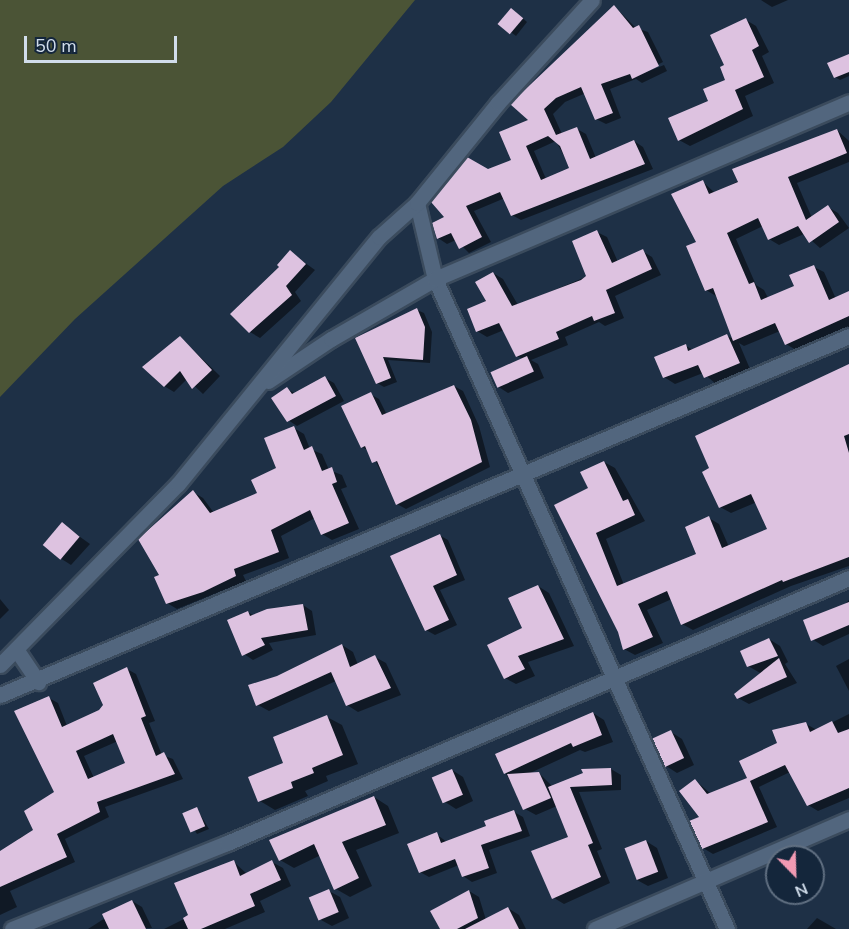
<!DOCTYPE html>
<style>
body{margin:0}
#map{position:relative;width:849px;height:929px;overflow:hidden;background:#1e3046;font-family:"Nunito Sans",sans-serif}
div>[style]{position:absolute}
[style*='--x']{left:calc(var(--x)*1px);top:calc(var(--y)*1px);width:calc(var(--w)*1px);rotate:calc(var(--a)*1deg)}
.green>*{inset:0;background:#4b5436}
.shadow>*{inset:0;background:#0007}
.building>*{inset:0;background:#ddc2e0;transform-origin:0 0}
.roads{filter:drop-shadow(2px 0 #3b4b5d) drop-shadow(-2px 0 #3b4b5d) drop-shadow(0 2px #3b4b5d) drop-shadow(0 -2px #3b4b5d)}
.minor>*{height:15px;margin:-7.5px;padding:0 7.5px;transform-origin:7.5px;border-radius:7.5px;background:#52667e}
span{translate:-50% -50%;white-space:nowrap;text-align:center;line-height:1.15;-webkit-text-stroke:6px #14263b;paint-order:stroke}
.north{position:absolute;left:765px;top:845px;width:60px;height:60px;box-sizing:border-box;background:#14263b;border:2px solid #606f81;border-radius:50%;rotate:157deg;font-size:16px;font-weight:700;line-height:24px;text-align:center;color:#d1ddeb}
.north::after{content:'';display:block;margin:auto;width:21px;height:27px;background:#f19ab3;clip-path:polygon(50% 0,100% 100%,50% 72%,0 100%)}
.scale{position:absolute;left:24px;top:36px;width:153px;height:27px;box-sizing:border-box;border:3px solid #d1ddeb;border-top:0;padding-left:8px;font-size:18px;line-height:21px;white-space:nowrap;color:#d1ddeb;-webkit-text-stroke:4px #14263b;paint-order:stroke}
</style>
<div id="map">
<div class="green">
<i style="clip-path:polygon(0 0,415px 0,331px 102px,283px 147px,223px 186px,75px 319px,0 397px)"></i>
</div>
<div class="shadow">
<i style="clip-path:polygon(761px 0,788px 0,772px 7px)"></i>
<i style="clip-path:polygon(evenodd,614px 6px,636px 28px,648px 32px,663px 62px,629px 79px,664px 65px,667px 71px,642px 83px,636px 79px,610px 89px,621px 118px,606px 124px,596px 119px,586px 93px,565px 102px,553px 114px,562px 134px,577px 129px,586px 134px,596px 158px,634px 141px,643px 147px,653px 169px,521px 220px,512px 215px,505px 198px,474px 211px,491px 242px,469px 253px,456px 240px,447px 244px,438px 238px,446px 218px,488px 171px,513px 161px,531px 120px,614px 6px,556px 141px,571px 169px,546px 179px,534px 151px,556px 141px)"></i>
<i style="clip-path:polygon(517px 13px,527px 22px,516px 36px,500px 24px)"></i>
<i style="clip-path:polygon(746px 20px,756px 26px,769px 52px,762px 56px,774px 83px,745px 96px,753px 116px,690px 146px,679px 140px,727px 81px,726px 66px)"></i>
<i style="clip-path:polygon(849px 56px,849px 76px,840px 80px,835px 77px)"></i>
<i style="clip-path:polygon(837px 130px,849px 141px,849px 162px,797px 183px,812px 218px,828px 207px,838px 213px,849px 228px,820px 248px,804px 234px,779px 245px,769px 239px,763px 226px,736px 239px,756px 285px,764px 290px,768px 298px,796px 286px,814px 267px,824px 272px,836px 299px,849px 293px,849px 327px,796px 350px,786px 344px,780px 331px,744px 346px,739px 343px,750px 369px,716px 384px,703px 373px,675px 384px,664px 377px,686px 346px,693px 350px,727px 336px,734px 339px,716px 296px,706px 290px,698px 243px,703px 182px,715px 193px)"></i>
<i style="clip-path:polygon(597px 232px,607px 237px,618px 262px,642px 251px,652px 257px,661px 275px,615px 296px,624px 318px,605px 326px,599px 322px,565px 337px,568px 345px,531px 360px,538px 364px,544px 378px,508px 393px,497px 386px,523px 359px,517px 356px,504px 330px,487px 337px,477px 331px,493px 273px,503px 279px,518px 305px,588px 276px)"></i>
<i style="clip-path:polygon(290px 252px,315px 270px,295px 292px,301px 301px,260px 338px,250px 332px)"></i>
<i style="clip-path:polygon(417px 310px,424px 313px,432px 332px,430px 363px,388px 360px,397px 382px,384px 387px,377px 383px,357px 338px)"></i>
<i style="clip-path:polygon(181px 338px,220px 376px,203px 394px,187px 379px,174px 392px,164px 386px)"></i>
<i style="clip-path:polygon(849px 366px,849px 566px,791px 586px,693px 630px,682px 624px,672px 599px,647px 610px,663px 643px,635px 655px,624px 649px,619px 631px,556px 506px,590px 489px,604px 462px,615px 468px,645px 521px,606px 539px,624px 585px,698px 555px,709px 518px,719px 524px,729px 547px,769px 530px,757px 502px,731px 513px,720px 507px)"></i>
<i style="clip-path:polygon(325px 378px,334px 383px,344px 401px,297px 426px,288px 420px,287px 389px,296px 394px)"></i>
<i style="clip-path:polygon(454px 386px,463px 391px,479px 426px,490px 467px,406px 509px,397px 504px,371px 452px,362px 447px,370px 394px,379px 399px,387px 415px)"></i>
<i style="clip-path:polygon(294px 428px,304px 434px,310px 449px,322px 454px,329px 470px,342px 475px,347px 487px,341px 489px,359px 529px,332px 540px,322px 534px,315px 518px,281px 536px,289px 558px,243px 575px,246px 581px,177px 609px,167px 603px,161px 575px,193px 492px,203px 498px,214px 513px,259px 494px,278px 469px)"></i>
<i style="clip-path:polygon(62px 524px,90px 544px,71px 565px,60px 558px)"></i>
<i style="clip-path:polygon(439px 535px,448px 540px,465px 580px,440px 590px,457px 625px,435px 635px,426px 630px)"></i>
<i style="clip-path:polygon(538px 586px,549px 593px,574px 646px,528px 662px,535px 676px,516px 684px,505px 678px)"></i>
<i style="clip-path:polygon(0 599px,9px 610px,0 619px)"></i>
<i style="clip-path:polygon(849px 600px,849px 634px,823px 646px,812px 639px)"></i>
<i style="clip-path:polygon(303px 605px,312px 611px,316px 635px,269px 643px,273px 650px,253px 660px,244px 654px,248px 612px,254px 616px)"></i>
<i style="clip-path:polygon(769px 639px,780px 646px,788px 662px,785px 664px,797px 683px,749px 704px,738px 698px,762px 674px,748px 666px)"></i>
<i style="clip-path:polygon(342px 645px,353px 652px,358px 665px,375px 657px,386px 663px,401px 695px,358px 712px,347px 705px,336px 681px,269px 711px,258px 705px,277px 677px)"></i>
<i style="clip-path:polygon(849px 659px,849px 691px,836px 666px)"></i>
<i style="clip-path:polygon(evenodd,127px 669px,136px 674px,155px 721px,149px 723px,162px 755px,173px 759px,183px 779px,105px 807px,109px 817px,65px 839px,75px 862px,10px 891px,17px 907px,0 915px,0 853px,22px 843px,19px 838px,35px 831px,55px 793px,49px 698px,58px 703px,67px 726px,100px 711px,127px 669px,118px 741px,127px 763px,94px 778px,84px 756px,118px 741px)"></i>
<i style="clip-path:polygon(593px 713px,604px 720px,613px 742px,585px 752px,580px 750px,528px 774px,539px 773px,553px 787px,611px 769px,621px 775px,621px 790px,579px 792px,602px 849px,597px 851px,610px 883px,564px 904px,554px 898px,570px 838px,557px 806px,536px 815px,525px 809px,505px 772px)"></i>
<i style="clip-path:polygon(849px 714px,849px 798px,818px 811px,808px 805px,790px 772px,759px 787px,777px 827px,713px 854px,703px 848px,695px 780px,711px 794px,749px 779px,779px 744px,806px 724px,817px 730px)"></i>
<i style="clip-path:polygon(327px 717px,342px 725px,358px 764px,326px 776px,328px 781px,305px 791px,308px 796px,275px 810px,260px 801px,285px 764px)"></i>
<i style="clip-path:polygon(671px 732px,682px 739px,694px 765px,677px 773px,666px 766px)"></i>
<i style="clip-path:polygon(452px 770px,463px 777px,473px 801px,456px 809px,445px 802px)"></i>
<i style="clip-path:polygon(374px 797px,388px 806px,399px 833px,356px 850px,372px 886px,350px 897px,336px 889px,321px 855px,294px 868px,280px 860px)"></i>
<i style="clip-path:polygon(197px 809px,209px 829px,197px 834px,184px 814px)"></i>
<i style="clip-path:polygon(514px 812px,523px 817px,530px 836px,489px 850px,497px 873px,472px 882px,463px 876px,459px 865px,429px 877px,420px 872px,436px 834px,447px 842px,488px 827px)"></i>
<i style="clip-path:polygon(646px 841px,657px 848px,668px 878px,648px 886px,637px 880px,626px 849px)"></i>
<i style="clip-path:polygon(234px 862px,247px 874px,272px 862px,283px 868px,291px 886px,260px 901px,265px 912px,225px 929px,164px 929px,190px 916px)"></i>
<i style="clip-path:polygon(329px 891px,340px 897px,349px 918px,332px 926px,321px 920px)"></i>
<i style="clip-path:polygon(469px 891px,479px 897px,486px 920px,508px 908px,519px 915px,526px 929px,442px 929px)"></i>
<i style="clip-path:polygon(132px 901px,142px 907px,152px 928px,88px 929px)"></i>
<i style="clip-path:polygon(817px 918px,836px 929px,807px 929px)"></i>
</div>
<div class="building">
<i style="clip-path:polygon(evenodd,614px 5px,633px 28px,639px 25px,659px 66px,632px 79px,630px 74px,601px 84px,613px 113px,595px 120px,581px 87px,556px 98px,544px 109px,556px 135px,577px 127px,590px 159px,634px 140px,645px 164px,511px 216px,500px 192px,466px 206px,482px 237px,459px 249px,451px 233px,437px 239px,432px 223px,444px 217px,431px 202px,467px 157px,488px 169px,511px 160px,499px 132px,528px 120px,510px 104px,614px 5px,548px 136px,560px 146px,569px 168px,541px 180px,526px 146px,548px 136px)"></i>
<i style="left:511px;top:8px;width:16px;height:21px;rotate:40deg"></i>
<i style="clip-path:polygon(746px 18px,759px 46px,752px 50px,764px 77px,735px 90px,743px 109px,678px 141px,668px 118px,708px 101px,703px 89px,725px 80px,720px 67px,724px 65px,710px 35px)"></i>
<i style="clip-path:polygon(849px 54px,849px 72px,834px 78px,827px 63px)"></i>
<i style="clip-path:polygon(837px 129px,847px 153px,788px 177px,806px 220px,828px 205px,839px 222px,809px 243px,798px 226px,768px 240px,758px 218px,727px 233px,749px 284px,754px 282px,761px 300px,794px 286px,789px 275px,814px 265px,829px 300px,849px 291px,849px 316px,785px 345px,775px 323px,733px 341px,713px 288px,705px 291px,686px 246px,696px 242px,671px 194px,703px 180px,709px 194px,738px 182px,732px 169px)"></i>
<i style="clip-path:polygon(597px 230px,612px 263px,643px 249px,652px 269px,606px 290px,615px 313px,594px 321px,592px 316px,556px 332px,559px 339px,516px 357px,499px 323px,476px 332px,467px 309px,486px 301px,475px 282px,493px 272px,512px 306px,581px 280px,586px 276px,572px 241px)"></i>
<i style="clip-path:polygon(290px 250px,306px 264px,286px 286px,292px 295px,249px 333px,230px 314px,279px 267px,277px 265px)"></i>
<i style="clip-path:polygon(417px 308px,425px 327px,423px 360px,383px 357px,391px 378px,376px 384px,355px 338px)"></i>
<i style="clip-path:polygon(727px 334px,740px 363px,704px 378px,698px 365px,663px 378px,654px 357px,686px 344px,688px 351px)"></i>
<i style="clip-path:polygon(180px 336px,212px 370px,192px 389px,180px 371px,164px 387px,142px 367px)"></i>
<i style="left:527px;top:356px;width:17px;height:40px;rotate:66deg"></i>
<i style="clip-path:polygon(849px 364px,849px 434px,844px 436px,849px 453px,849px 557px,783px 582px,782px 580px,681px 625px,667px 591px,638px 604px,653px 637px,623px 650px,618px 632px,554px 505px,588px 488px,580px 472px,604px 461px,623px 501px,628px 499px,635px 515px,596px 533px,617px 586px,696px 554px,685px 527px,709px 516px,722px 548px,767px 529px,751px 494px,719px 508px,702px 472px,709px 468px,695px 436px)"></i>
<i style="clip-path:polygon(325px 376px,336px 396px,287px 422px,271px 398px,287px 387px,292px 394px)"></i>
<i style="clip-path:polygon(454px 385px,471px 420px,482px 462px,396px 505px,377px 461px,372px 463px,365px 446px,361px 448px,341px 406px,371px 392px,382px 415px)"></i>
<i style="clip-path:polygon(294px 426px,304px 450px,312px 446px,322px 471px,332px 467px,337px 482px,332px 484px,349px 523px,321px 535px,310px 510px,271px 530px,279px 552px,234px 569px,236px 576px,203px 592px,166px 604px,154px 577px,159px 575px,138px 539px,193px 490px,210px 513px,257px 493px,251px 480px,276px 468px,264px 438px)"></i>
<i style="left:62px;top:522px;width:23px;height:30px;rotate:40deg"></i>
<i style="clip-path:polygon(440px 534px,457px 575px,433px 586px,449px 620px,425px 631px,390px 556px)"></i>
<i style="clip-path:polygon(538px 585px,564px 639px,518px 656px,525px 669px,504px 679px,487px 645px,522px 628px,508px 598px)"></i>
<i style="clip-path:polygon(849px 602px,849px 625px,811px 641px,803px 620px)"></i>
<i style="clip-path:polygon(303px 604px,308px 630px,261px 638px,265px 645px,242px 656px,227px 620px,248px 611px,250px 616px,267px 609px)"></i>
<i style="clip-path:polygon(769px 638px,778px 656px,747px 667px,740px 651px)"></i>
<i style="clip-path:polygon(342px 644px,350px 667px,375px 655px,391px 688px,346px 706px,331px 672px,256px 706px,248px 685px,277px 676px)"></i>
<i style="clip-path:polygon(779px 658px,787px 677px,737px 699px,734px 694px)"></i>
<i style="clip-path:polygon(evenodd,127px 667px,146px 716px,141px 718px,156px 756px,164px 752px,175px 774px,97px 802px,100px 812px,57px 834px,67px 857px,0 887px,0 851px,33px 830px,24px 811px,54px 792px,14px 711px,49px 696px,62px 727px,99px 710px,103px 705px,93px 683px,127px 667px,113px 734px,125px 763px,88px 779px,76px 751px,113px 734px)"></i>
<i style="clip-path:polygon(593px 712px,602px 735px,573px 747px,571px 743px,504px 774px,495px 754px)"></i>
<i style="clip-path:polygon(327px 715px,343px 755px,312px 768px,314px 773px,291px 782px,293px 788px,258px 802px,248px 777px,283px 763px,273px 737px)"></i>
<i style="clip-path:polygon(832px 721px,838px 733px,849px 729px,849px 788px,807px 806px,785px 765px,750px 781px,768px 822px,702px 849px,689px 821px,699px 817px,679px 791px,695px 779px,707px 794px,747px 778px,739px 761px,777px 743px,772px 730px,806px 722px,810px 732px)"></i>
<i style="left:671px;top:730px;width:31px;height:21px;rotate:65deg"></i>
<i style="clip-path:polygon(611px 768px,612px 785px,570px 787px,593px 843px,588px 845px,601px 877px,552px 899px,531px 851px,568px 837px,548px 787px,583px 773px,581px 769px)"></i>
<i style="left:452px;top:769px;width:28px;height:22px;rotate:67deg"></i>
<i style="clip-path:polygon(539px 772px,551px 798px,523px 810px,507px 774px)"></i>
<i style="clip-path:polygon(374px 796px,386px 825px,342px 842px,359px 878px,334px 890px,314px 844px,279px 861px,269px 840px)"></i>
<i style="left:197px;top:807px;width:21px;height:16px;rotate:67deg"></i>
<i style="clip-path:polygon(514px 810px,522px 831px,481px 845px,489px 868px,462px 877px,455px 859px,419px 873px,407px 844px,437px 832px,441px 843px,486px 826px,484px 821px)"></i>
<i style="left:646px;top:840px;width:34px;height:23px;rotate:69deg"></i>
<i style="clip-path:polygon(234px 860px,240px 876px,272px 860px,281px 880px,250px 894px,255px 906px,201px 929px,188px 929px,183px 918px,188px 915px,174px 883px)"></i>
<i style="left:329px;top:889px;width:25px;height:22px;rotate:67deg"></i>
<i style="clip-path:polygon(469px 890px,478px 918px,457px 929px,440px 929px,430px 911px)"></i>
<i style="clip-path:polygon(132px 900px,146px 929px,109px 929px,102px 914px)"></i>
<i style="clip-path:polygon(508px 907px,519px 929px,465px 929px)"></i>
</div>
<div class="roads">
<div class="minor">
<i style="--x:417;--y:203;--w:78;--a:76.7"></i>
<i style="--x:435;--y:279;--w:713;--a:65.81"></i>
<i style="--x:268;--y:381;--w:76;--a:-33.7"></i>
<i style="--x:331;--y:339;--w:120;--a:-30"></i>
<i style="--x:435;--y:279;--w:450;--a:-23.1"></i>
<i style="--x:16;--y:649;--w:40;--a:56"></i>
<i style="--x:0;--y:665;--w:254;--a:-45.5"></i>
<i style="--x:178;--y:484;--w:318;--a:-50.9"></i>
<i style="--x:379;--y:237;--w:51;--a:-41.8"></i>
<i style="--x:417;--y:203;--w:129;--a:-51"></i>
<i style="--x:498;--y:103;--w:139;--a:-47.6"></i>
<i style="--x:0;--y:695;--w:922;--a:-22.92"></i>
<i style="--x:12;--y:929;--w:232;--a:-21.8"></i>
<i style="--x:227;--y:843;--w:676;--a:-23.08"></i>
<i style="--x:595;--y:929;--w:277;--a:-23.4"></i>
</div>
</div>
<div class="north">N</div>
<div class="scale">50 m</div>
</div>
